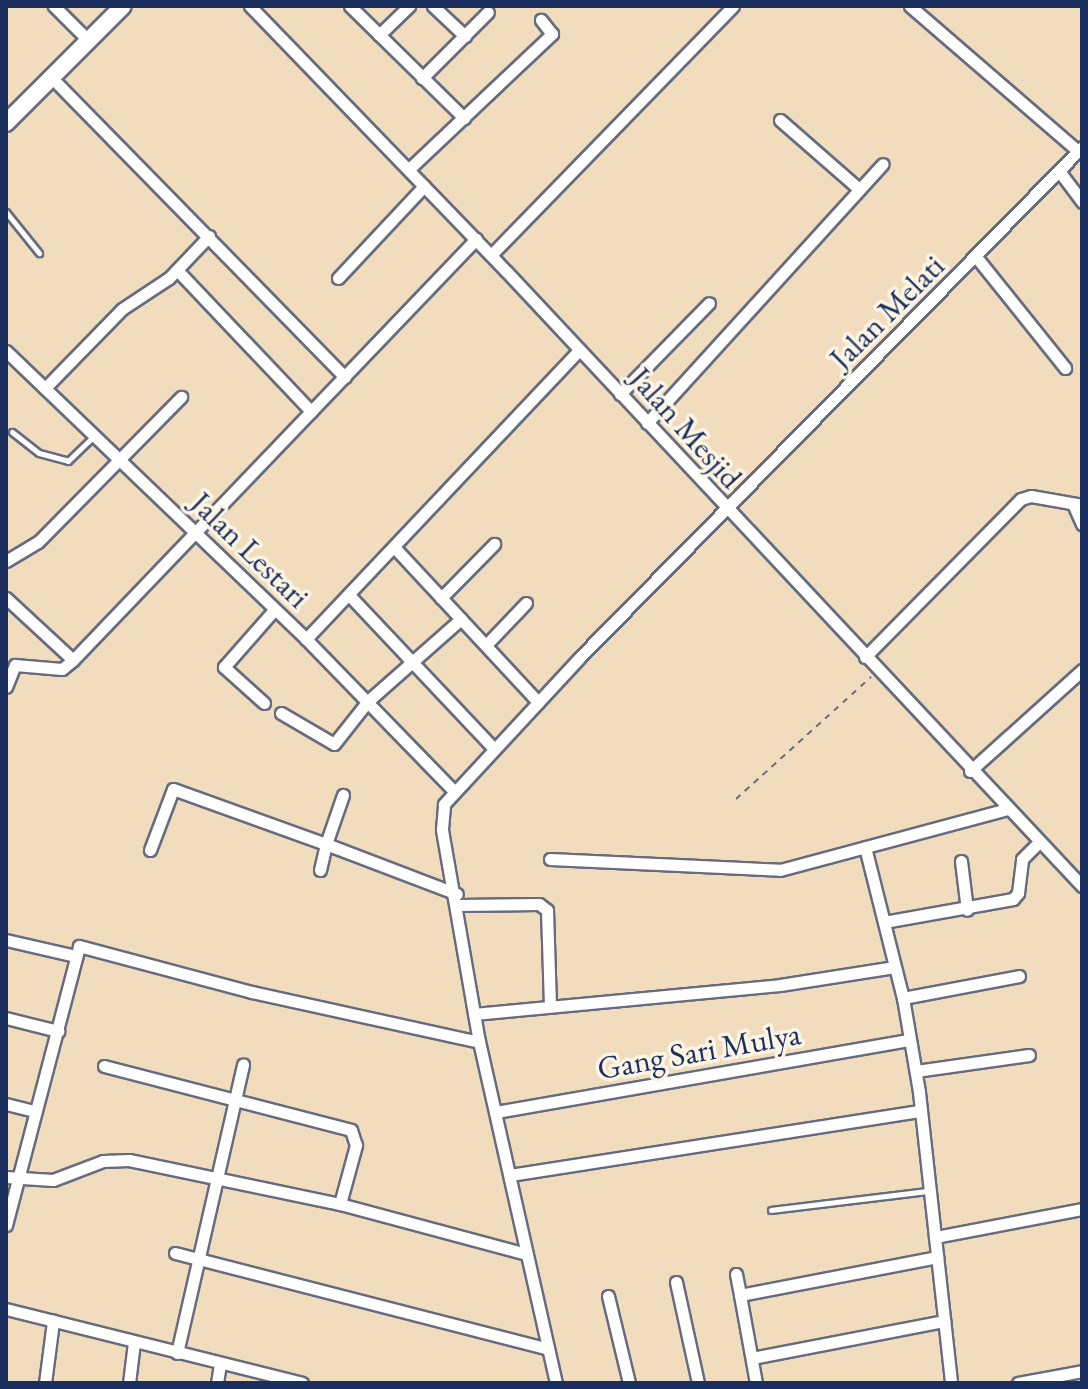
<!DOCTYPE html>
<style>
body{margin:0}
#map{position:relative;width:1088px;height:1389px;overflow:hidden;background:#f1ddbd;font-family:"EB Garamond",serif}
div>[style]{position:absolute}
[style*='--x']{left:calc(var(--x)*1px);top:calc(var(--y)*1px);width:calc(var(--w)*1px);rotate:calc(var(--a)*1deg)}
.path>*{height:2px;margin-top:-1px;transform-origin:0;background:repeating-linear-gradient(90deg,#666c7f 0 6px,transparent 0 12px)}
.roads{filter:drop-shadow(2px 0 #666c7f) drop-shadow(-2px 0 #666c7f) drop-shadow(0 2px #666c7f) drop-shadow(0 -2px #666c7f)}
.service>*{height:5px;margin:-2.5px;padding:0 2.5px;transform-origin:2.5px;border-radius:2.5px;background:#fff}
.minor>*{height:11px;margin:-5.5px;padding:0 5.5px;transform-origin:5.5px;border-radius:5.5px;background:#fff}
.secondary>*{height:16px;margin:-8px;padding:0 8px;transform-origin:8px;border-radius:8px;background:#fff}
span{translate:-50% -50%;white-space:nowrap;text-align:center;line-height:1.15;-webkit-text-stroke:7px #fcf5e5;paint-order:stroke}
.street-label{font-size:32px;color:#1b2f5e}
.frame{position:absolute;inset:0;border:8px solid #1b2f5e;pointer-events:none}
</style>
<div id="map">
<div class="path">
<i style="--x:736;--y:799;--w:182;--a:-42.1"></i>
</div>
<div class="roads">
<div class="service">
<i style="--x:6;--y:212;--w:53;--a:51.2"></i>
<i style="--x:12;--y:432;--w:34;--a:38"></i>
<i style="--x:39;--y:453;--w:30;--a:15"></i>
<i style="--x:68;--y:461;--w:37;--a:-44"></i>
<i style="--x:771;--y:1210;--w:159;--a:-6.9"></i>
</div>
<div class="minor">
<i style="--x:54;--y:6;--w:48;--a:45"></i>
<i style="--x:250;--y:6;--w:368;--a:46"></i>
<i style="--x:506;--y:271;--w:843;--a:46.88"></i>
<i style="--x:350;--y:6;--w:160;--a:44.5"></i>
<i style="--x:433;--y:6;--w:44;--a:43.2"></i>
<i style="--x:910;--y:6;--w:222;--a:40.8"></i>
<i style="--x:379;--y:35;--w:42;--a:-44"></i>
<i style="--x:51;--y:77;--w:420;--a:45.6"></i>
<i style="--x:422;--y:78;--w:93;--a:-45"></i>
<i style="--x:780;--y:120;--w:105;--a:41.1"></i>
<i style="--x:409;--y:169;--w:197;--a:-43.4"></i>
<i style="--x:552;--y:34;--w:18;--a:-128"></i>
<i style="--x:1059;--y:171;--w:39;--a:53"></i>
<i style="--x:491;--y:255;--w:347;--a:-45.8"></i>
<i style="--x:977;--y:258;--w:141;--a:51.3"></i>
<i style="--x:177;--y:270;--w:195;--a:46.5"></i>
<i style="--x:338;--y:278;--w:126;--a:-46.9"></i>
<i style="--x:6;--y:351;--w:416;--a:43.8"></i>
<i style="--x:306;--y:639;--w:211;--a:45.8"></i>
<i style="--x:45;--y:388;--w:110;--a:-45.7"></i>
<i style="--x:122;--y:309;--w:56;--a:-33.4"></i>
<i style="--x:169;--y:278;--w:58;--a:-46.4"></i>
<i style="--x:620;--y:394;--w:127;--a:-45.6"></i>
<i style="--x:647;--y:423;--w:350;--a:-47.7"></i>
<i style="--x:1074;--y:506;--w:20;--a:66"></i>
<i style="--x:394;--y:547;--w:212;--a:47.1"></i>
<i style="--x:6;--y:561;--w:37;--a:-31"></i>
<i style="--x:38;--y:542;--w:204;--a:-45.4"></i>
<i style="--x:349;--y:595;--w:210;--a:46.7"></i>
<i style="--x:6;--y:598;--w:91;--a:42.8"></i>
<i style="--x:441;--y:598;--w:76;--a:-45.5"></i>
<i style="--x:306;--y:639;--w:398;--a:-46.6"></i>
<i style="--x:486;--y:645;--w:58;--a:-46.4"></i>
<i style="--x:865;--y:657;--w:222;--a:-45.4"></i>
<i style="--x:1021;--y:499;--w:10;--a:-17"></i>
<i style="--x:1031;--y:496;--w:52;--a:10"></i>
<i style="--x:6;--y:687;--w:24;--a:-68"></i>
<i style="--x:15;--y:665;--w:47;--a:4.9"></i>
<i style="--x:62;--y:669;--w:14;--a:-39"></i>
<i style="--x:73;--y:660;--w:583;--a:-46.25"></i>
<i style="--x:264;--y:703;--w:54;--a:-138"></i>
<i style="--x:224;--y:667;--w:76;--a:-48.7"></i>
<i style="--x:281;--y:713;--w:61;--a:30.3"></i>
<i style="--x:334;--y:744;--w:55;--a:-51.7"></i>
<i style="--x:368;--y:701;--w:124;--a:-41.4"></i>
<i style="--x:970;--y:771;--w:151;--a:-42"></i>
<i style="--x:865;--y:847;--w:156;--a:75.9"></i>
<i style="--x:903;--y:998;--w:95;--a:80.3"></i>
<i style="--x:919;--y:1092;--w:293;--a:83.7"></i>
<i style="--x:150;--y:850;--w:65;--a:-69.3"></i>
<i style="--x:173;--y:789;--w:163;--a:19.8"></i>
<i style="--x:326;--y:844;--w:52;--a:-70.9"></i>
<i style="--x:550;--y:859;--w:230;--a:2.7"></i>
<i style="--x:780;--y:870;--w:235;--a:-15"></i>
<i style="--x:961;--y:861;--w:49;--a:83"></i>
<i style="--x:320;--y:870;--w:27;--a:-77"></i>
<i style="--x:326;--y:844;--w:140;--a:20.9"></i>
<i style="--x:459;--y:905;--w:80;--a:-0.7"></i>
<i style="--x:539;--y:904;--w:10;--a:37"></i>
<i style="--x:547;--y:910;--w:94;--a:88.2"></i>
<i style="--x:884;--y:922;--w:131;--a:-10.1"></i>
<i style="--x:1013;--y:899;--w:8;--a:-50"></i>
<i style="--x:1018;--y:893;--w:34;--a:-83"></i>
<i style="--x:1022;--y:859;--w:24;--a:-45"></i>
<i style="--x:6;--y:940;--w:72;--a:12.9"></i>
<i style="--x:903;--y:998;--w:118;--a:-10.7"></i>
<i style="--x:474;--y:1014;--w:307;--a:-5.4"></i>
<i style="--x:780;--y:985;--w:116;--a:-8.9"></i>
<i style="--x:6;--y:1018;--w:54;--a:14"></i>
<i style="--x:104;--y:1066;--w:255;--a:14.5"></i>
<i style="--x:351;--y:1130;--w:16;--a:72"></i>
<i style="--x:356;--y:1145;--w:61;--a:105.2"></i>
<i style="--x:916;--y:1071;--w:114;--a:-8.1"></i>
<i style="--x:6;--y:1104;--w:30;--a:14"></i>
<i style="--x:496;--y:1112;--w:420;--a:-9.9"></i>
<i style="--x:510;--y:1175;--w:414;--a:-8.9"></i>
<i style="--x:6;--y:1177;--w:47;--a:3.7"></i>
<i style="--x:53;--y:1180;--w:53;--a:-20.8"></i>
<i style="--x:103;--y:1161;--w:26;--a:-2"></i>
<i style="--x:129;--y:1160;--w:216;--a:11.8"></i>
<i style="--x:340;--y:1204;--w:193;--a:15"></i>
<i style="--x:6;--y:1225;--w:288;--a:-75.3"></i>
<i style="--x:79;--y:946;--w:179;--a:14.9"></i>
<i style="--x:252;--y:992;--w:232;--a:12.4"></i>
<i style="--x:935;--y:1237;--w:150;--a:-10.8"></i>
<i style="--x:175;--y:1253;--w:385;--a:14.4"></i>
<i style="--x:736;--y:1274;--w:21;--a:79"></i>
<i style="--x:676;--y:1282;--w:103;--a:77.7"></i>
<i style="--x:608;--y:1296;--w:89;--a:76.4"></i>
<i style="--x:6;--y:1309;--w:305;--a:14"></i>
<i style="--x:177;--y:1353;--w:296;--a:-77.1"></i>
<i style="--x:752;--y:1358;--w:196;--a:-10.9"></i>
<i style="--x:45;--y:1383;--w:63;--a:-82.6"></i>
<i style="--x:129;--y:1383;--w:41;--a:-83"></i>
<i style="--x:217;--y:1383;--w:20;--a:-81"></i>
<i style="--x:556;--y:1383;--w:350;--a:-102.7"></i>
<i style="--x:479;--y:1042;--w:216;--a:-99.9"></i>
<i style="--x:442;--y:829;--w:25;--a:-85"></i>
<i style="--x:444;--y:804;--w:199;--a:-47.2"></i>
<i style="--x:579;--y:658;--w:717;--a:-45.45"></i>
<i style="--x:756;--y:1383;--w:89;--a:-100.3"></i>
<i style="--x:740;--y:1295;--w:201;--a:-10.9"></i>
<i style="--x:1018;--y:1383;--w:65;--a:-10.6"></i>
</div>
<div class="secondary">
<i style="--x:6;--y:123;--w:165;--a:-45"></i>
</div>
</div>
<div class="street-label">
<span style="left:887px;top:312px;rotate:-45deg">Jalan Melati</span>
<span style="left:686px;top:428px;rotate:48deg">Jalan Mesjid</span>
<span style="left:250px;top:550px;rotate:44deg">Jalan Lestari</span>
<span style="left:699px;top:1051px;rotate:-10deg">Gang Sari Mulya</span>
</div>
<div class="frame"></div>
</div>
